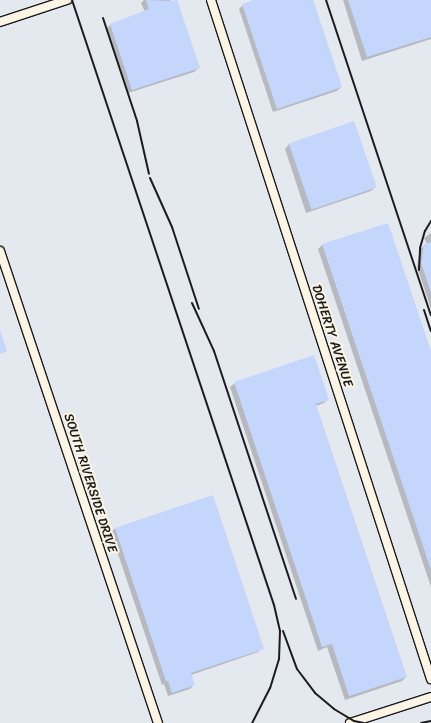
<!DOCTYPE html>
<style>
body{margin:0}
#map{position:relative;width:431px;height:723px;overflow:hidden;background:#f1efea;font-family:Sriracha,sans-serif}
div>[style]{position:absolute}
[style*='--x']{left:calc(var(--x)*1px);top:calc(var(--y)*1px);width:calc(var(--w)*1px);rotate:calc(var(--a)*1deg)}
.built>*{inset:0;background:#e4e8ef;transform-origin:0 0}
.shadow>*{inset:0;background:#0003}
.building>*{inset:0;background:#c4d6fc;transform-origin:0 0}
.roads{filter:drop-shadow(1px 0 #1c1c1c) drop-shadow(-1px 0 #1c1c1c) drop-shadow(0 1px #1c1c1c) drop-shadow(0 -1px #1c1c1c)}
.street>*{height:8px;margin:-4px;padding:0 4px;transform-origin:4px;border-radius:4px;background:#fcf5e5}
.rail>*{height:2px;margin:-1px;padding:0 1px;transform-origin:1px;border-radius:1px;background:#1c1c1c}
span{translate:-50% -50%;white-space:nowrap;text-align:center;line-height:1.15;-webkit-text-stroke:4px #fcf5e5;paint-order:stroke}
.street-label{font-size:13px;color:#1c1c1c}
</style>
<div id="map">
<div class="built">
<i style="left:0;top:0;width:431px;height:723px"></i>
</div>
<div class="shadow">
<i style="clip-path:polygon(144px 0,170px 0,199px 68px,194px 72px,128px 93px,106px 29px,110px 25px,145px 12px,141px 3px)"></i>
<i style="clip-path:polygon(258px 0,312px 0,341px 87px,337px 91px,273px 112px,239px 9px,243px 5px)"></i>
<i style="clip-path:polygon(343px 0,431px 0,431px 39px,362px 61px)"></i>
<i style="clip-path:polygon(354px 123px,375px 187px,371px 191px,306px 213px,285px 149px,289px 144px)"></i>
<i style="clip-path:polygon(431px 233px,431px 309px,417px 267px,420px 249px,427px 244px,424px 238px)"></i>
<i style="clip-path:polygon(322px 245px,431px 356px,431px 587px,318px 249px)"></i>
<i style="clip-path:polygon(235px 383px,328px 399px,324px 403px,316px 406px,406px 677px,402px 681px,345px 700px,327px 647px,318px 651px,230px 387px)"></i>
<i style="clip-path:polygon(115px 528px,262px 648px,258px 652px,191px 675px,194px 684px,190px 689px,168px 696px,164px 684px,162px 685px,111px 533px)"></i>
</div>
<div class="building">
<i style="clip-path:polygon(146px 0,171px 1px,177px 0,200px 68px,132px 90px,110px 24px,149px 9px)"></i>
<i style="clip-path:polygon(254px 0,313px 0,342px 87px,277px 109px,242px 4px)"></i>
<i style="clip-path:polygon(348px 0,431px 0,431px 37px,367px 57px)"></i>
<i style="left:354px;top:121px;width:70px;height:69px;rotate:71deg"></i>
<i style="clip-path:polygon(388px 223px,431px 351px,431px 570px,322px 244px)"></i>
<i style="clip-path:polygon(431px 242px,431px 292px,421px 263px,424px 244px)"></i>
<i style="clip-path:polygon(0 330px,7px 351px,0 354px)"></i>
<i style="clip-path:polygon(314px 355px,329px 400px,316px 404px,407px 677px,349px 696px,332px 644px,322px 647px,234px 382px)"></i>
<i style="clip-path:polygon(213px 495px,264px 649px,191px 673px,195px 685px,172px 693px,168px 681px,166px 681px,115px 528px)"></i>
</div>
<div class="roads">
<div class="street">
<i style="--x:211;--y:0;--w:714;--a:72.05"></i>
<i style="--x:0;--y:22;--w:71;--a:-18.2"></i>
<i style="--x:0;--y:251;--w:498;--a:71.5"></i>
<i style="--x:350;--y:723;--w:85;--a:-17.8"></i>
</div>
</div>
<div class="rail">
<i style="--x:72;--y:0;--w:638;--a:71.54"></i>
<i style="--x:274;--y:605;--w:27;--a:77"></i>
<i style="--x:280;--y:631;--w:28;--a:92"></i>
<i style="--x:279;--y:659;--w:30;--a:107"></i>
<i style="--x:270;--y:688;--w:39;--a:117"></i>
<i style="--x:326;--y:0;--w:332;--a:71.6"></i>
<i style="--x:103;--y:18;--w:108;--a:71.7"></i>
<i style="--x:137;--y:121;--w:54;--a:77.2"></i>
<i style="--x:150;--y:178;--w:54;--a:65.8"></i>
<i style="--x:172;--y:227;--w:86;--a:71.8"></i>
<i style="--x:419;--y:270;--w:22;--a:-87"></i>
<i style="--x:420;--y:248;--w:18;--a:-74"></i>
<i style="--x:425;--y:231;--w:12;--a:-59"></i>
<i style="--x:192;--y:303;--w:53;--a:65.4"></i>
<i style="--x:214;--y:351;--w:261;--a:71.7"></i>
<i style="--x:424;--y:310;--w:22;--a:72"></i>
<i style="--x:283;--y:631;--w:40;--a:69.8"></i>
<i style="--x:297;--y:669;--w:30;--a:53"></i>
<i style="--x:315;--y:693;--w:25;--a:40"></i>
<i style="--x:334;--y:709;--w:23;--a:31"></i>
<i style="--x:354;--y:721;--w:10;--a:11"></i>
<i style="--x:421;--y:723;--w:10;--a:-11"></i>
</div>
<div class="street-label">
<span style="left:332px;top:336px;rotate:72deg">DOHERTY AVENUE</span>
<span style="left:90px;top:483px;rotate:72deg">SOUTH RIVERSIDE DRIVE</span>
</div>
</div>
